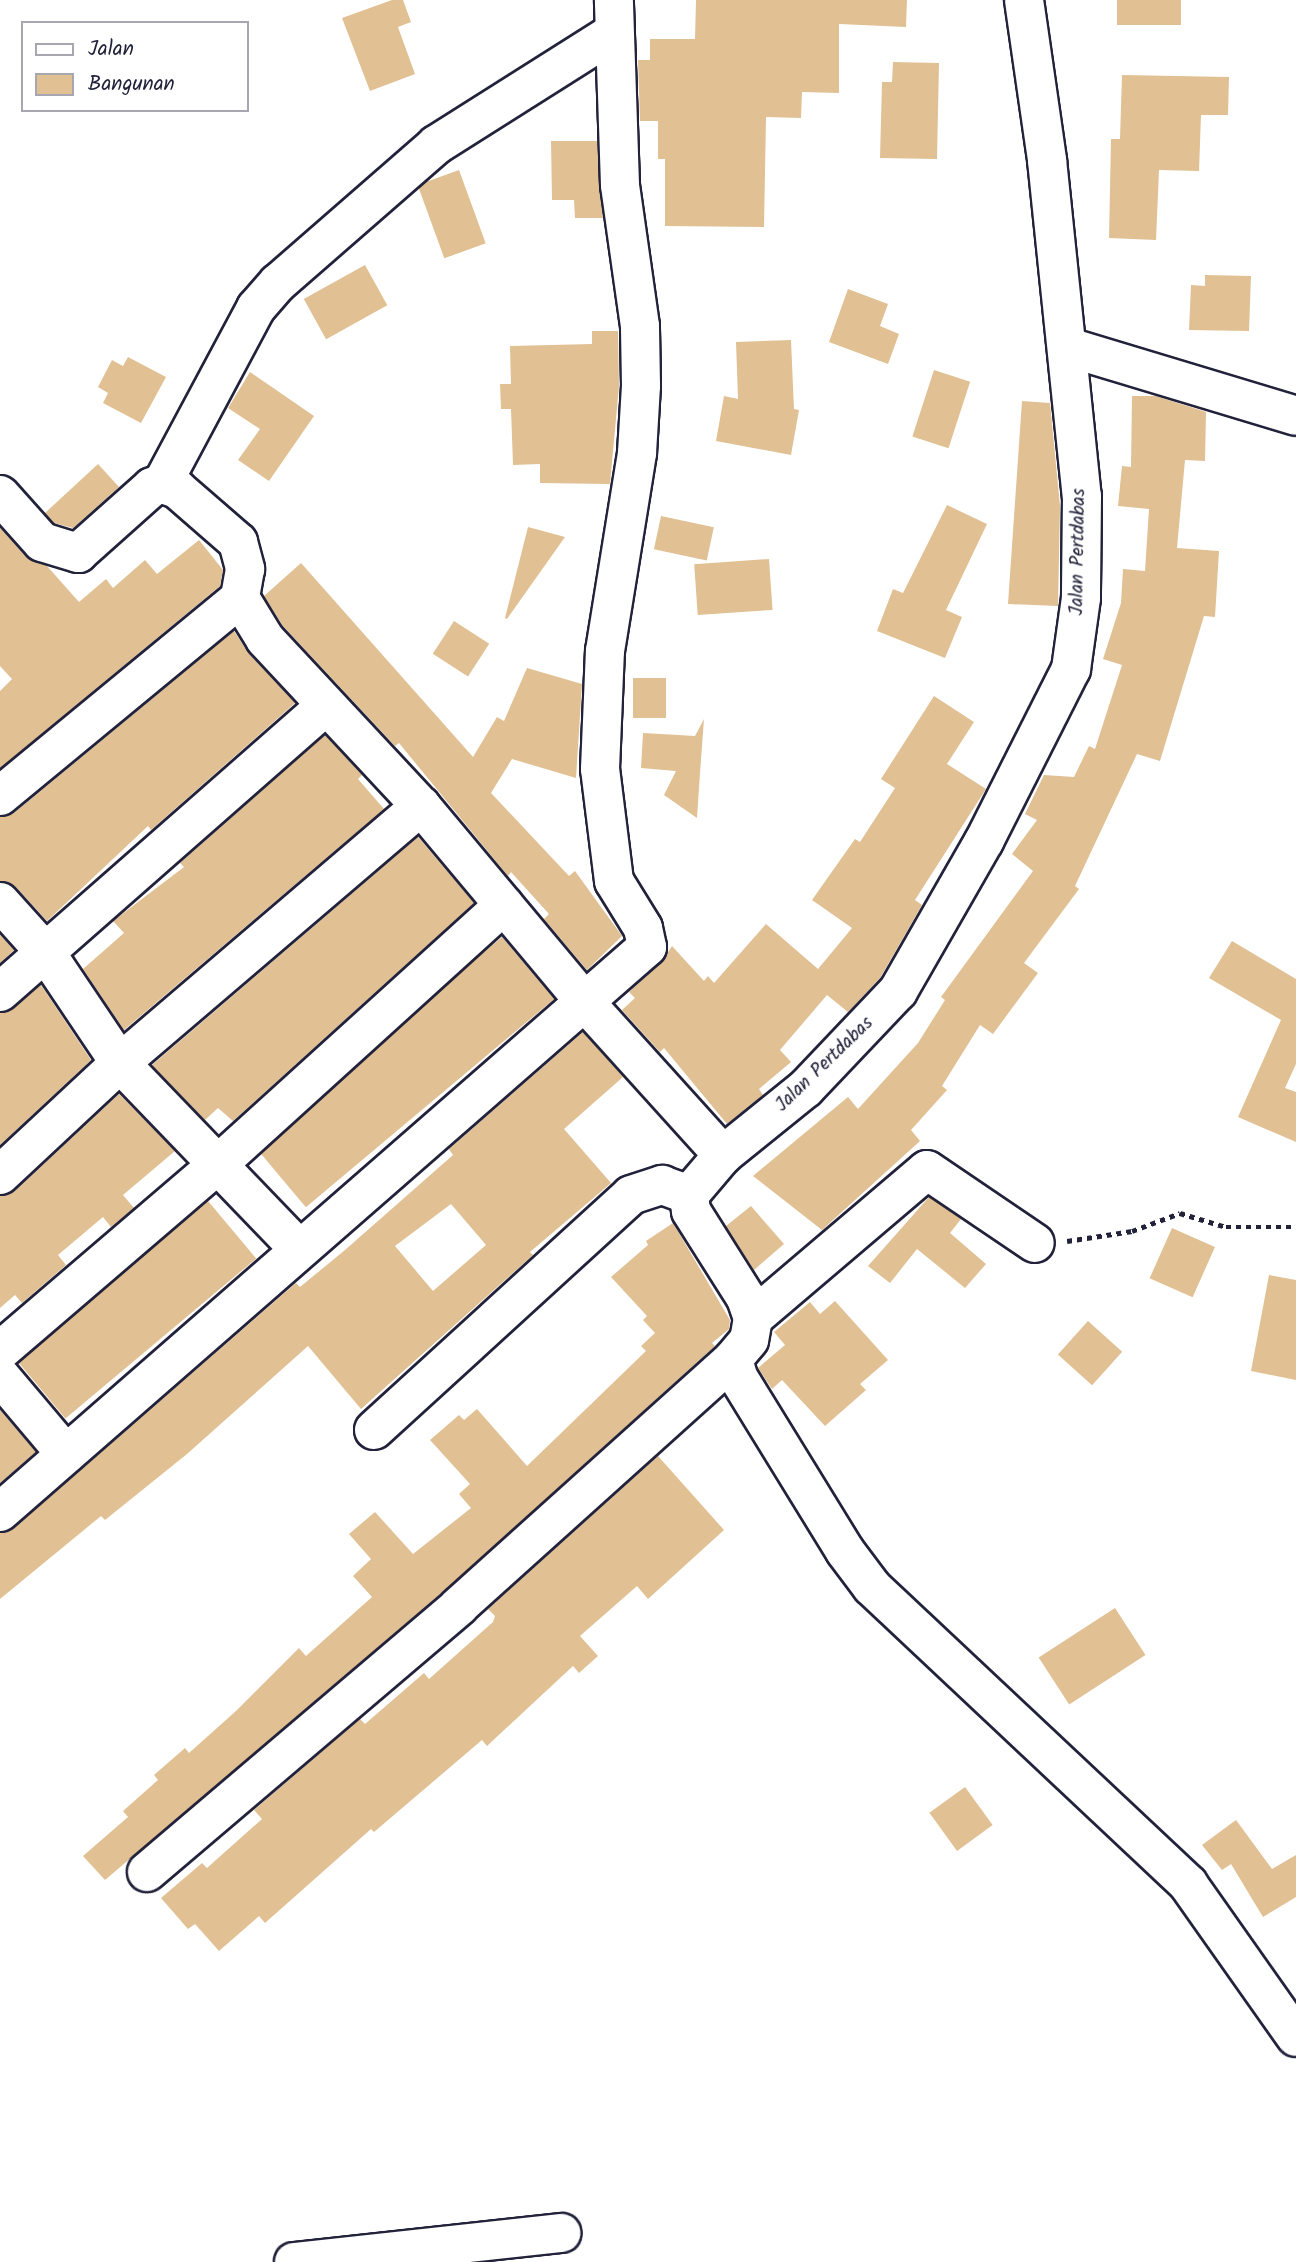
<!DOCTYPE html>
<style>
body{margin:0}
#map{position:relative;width:1296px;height:2262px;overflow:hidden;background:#fff;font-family:Kalam,sans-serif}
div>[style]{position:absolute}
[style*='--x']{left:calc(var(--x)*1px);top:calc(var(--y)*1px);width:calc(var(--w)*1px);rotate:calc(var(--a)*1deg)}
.building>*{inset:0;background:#e1c093;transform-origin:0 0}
.path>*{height:4.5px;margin-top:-2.25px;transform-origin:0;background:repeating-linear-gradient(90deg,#22223b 0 5px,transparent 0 10px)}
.roads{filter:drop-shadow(2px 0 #22223b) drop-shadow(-2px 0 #22223b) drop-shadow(0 2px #22223b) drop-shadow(0 -2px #22223b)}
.minor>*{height:38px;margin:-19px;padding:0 19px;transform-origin:19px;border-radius:19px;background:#fff}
span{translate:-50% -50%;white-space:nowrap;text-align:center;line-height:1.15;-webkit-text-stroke:6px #fff;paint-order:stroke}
.street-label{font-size:19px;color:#22223b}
.legend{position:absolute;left:21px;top:21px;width:228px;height:91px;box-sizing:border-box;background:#fff;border:2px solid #a7a7b1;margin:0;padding:9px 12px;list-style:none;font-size:21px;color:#22223b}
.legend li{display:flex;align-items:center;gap:14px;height:35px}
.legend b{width:35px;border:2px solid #a7a7b1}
</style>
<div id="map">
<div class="building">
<i style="clip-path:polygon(392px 0,403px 0,411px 22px,398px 27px,415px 74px,370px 91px,342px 18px)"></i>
<i style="clip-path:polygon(696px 0,907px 0,906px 27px,839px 24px,839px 93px,802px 92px,801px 118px,766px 117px,764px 227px,665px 226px,665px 159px,658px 159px,658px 121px,640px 121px,638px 60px,650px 60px,650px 39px,695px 39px)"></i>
<i style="left:1117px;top:0;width:64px;height:25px"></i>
<i style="clip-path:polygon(893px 62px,939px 63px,937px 159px,880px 158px,882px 82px,892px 82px)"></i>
<i style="clip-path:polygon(1122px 75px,1229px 77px,1228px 115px,1201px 115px,1199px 171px,1159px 170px,1156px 240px,1109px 238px,1111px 139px,1120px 139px)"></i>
<i style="clip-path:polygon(551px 141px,597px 141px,603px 218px,575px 218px,574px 200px,552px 200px)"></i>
<i style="left:459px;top:170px;width:78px;height:44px;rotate:70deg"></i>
<i style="left:365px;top:265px;width:46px;height:70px;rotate:61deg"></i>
<i style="clip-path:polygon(1205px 275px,1251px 276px,1249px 331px,1189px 330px,1191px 285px,1205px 286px)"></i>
<i style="clip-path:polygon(848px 289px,888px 304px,880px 326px,899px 334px,888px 364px,829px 342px)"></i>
<i style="clip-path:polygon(592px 331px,618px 331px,619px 386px,610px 484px,540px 483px,540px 464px,513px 465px,511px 409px,501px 409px,500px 384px,511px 384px,510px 346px,592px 344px)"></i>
<i style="clip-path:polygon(791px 340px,794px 409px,799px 410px,791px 455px,716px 441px,724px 396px,738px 399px,736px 342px)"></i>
<i style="clip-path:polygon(128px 357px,166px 377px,141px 423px,103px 403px,108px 393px,98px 387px,112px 360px,123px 366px)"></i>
<i style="left:934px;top:370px;width:38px;height:70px;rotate:18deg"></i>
<i style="clip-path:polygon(250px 372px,314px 416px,269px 481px,238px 460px,260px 429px,228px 408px)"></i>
<i style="clip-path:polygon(1132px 396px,1156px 396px,1206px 412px,1205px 461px,1185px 460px,1177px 548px,1219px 551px,1215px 617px,1204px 616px,1160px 761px,1137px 754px,1075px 886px,1079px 889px,1024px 963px,1038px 973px,993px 1034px,980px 1025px,942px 1086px,947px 1090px,911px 1130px,920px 1141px,822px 1230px,753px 1176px,848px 1097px,858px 1109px,918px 1043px,945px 1000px,941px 997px,1033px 871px,1012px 854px,1037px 820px,1025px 814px,1044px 775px,1074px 777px,1089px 746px,1095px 749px,1122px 665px,1103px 659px,1121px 603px,1123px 569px,1145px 571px,1149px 509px,1118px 506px,1122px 466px,1131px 467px)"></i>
<i style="clip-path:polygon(1022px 401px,1050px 403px,1060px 506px,1058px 606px,1008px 604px)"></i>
<i style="clip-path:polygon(98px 464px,119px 487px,73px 528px,54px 523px,45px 513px)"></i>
<i style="clip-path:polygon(947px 505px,987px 524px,946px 610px,962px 617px,945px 658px,877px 631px,893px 589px,903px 593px)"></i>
<i style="left:661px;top:516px;width:54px;height:34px;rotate:12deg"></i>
<i style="clip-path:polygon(528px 527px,565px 537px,507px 619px,505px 618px)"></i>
<i style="clip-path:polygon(0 528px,26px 557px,47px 566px,79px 602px,106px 579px,113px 588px,145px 560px,157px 574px,199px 540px,223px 570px,220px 586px,0 768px,0 691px,12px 679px,0 666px)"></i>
<i style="left:769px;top:559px;width:51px;height:75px;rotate:86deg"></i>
<i style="clip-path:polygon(301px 563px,473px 757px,497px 717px,504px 721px,527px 668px,582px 684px,576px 778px,512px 759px,491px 793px,569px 876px,575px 871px,622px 936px,587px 970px,544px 919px,549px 914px,511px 872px,508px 876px,399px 743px,395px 746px,283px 626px,264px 596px)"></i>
<i style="left:454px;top:621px;width:42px;height:39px;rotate:33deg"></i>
<i style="clip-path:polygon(234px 631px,249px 654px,295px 703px,151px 830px,148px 826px,47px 921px,16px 887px,0 881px,0 817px,14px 813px)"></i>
<i style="left:633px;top:678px;width:33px;height:40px"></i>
<i style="clip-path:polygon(934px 696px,974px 722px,947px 764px,986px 789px,915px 900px,922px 905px,880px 978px,848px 1012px,827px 995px,780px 1050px,791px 1062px,759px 1089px,763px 1095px,727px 1124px,664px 1048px,660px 1052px,622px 1010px,635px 998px,629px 992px,661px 963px,672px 946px,704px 981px,708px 976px,714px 983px,766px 924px,818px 969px,852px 928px,812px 900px,855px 839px,860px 842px,895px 788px,881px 779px)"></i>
<i style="clip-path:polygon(704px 719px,700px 773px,697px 818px,664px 795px,676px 771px,641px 768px,643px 733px,695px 736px)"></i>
<i style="clip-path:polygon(325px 735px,362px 775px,358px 779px,384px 809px,124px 1030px,83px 969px,124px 933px,113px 921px,184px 867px,180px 863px)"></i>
<i style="clip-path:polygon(418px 837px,474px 903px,233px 1121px,218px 1108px,205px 1120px,152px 1065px)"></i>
<i style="clip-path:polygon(0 935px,14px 950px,0 963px)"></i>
<i style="left:502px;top:937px;width:81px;height:324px;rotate:50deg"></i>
<i style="clip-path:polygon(1232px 941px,1296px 979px,1296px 1064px,1285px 1088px,1296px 1092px,1296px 1142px,1238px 1117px,1281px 1020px,1209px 978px)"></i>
<i style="clip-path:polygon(41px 985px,91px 1060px,0 1145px,0 1013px,14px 1008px)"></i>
<i style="clip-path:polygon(evenodd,583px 1032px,623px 1077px,564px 1129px,611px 1183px,530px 1252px,533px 1255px,361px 1409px,308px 1346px,187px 1454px,105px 1520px,101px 1516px,0 1599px,0 1533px,14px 1528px,296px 1283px,300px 1287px,345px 1250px,453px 1155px,449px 1149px,583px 1032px,451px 1204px,486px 1245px,433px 1291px,395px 1246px,451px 1204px)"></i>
<i style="clip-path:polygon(119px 1094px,175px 1151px,123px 1195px,134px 1208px,111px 1227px,103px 1217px,58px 1255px,66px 1265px,22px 1303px,15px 1295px,0 1308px,0 1196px,15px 1191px)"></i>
<i style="clip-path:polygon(929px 1197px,961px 1219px,950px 1233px,986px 1264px,965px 1288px,917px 1249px,890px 1283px,868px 1266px)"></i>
<i style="left:208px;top:1201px;width:75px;height:249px;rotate:50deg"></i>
<i style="clip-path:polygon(751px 1206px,784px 1244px,754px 1270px,726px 1226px)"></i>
<i style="clip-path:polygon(673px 1223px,730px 1320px,729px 1329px,712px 1343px,715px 1346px,445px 1590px,105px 1880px,83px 1856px,128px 1817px,123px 1811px,158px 1780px,154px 1775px,185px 1748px,189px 1753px,236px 1711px,299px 1648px,306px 1656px,372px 1597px,353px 1576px,371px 1559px,349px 1534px,375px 1512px,413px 1554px,471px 1508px,459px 1494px,470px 1484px,430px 1440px,459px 1415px,464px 1420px,477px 1409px,527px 1466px,646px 1351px,641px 1346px,655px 1333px,643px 1320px,647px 1316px,611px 1277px,648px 1245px,646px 1241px)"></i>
<i style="left:1172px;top:1228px;width:47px;height:55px;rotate:24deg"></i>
<i style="clip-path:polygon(1269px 1275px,1296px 1280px,1296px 1380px,1251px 1371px)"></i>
<i style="clip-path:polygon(835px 1301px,888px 1360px,860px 1384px,866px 1390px,825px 1426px,782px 1380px,772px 1389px,758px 1368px,785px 1345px,774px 1332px,810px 1302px,820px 1314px)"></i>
<i style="left:1088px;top:1321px;width:46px;height:45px;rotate:42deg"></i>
<i style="clip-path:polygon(0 1410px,36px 1452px,0 1483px)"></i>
<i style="clip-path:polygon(658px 1456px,724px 1530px,648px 1599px,637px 1586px,580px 1636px,598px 1656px,579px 1673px,573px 1666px,487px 1746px,482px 1740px,374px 1832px,371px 1829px,265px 1923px,259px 1916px,219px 1951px,195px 1924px,188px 1929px,161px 1898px,202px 1863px,207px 1868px,262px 1819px,254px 1810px,360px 1719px,365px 1724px,424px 1673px,429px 1679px,493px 1622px,495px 1616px,488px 1609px)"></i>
<i style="left:1115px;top:1608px;width:56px;height:91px;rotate:57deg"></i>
<i style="left:965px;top:1787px;width:47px;height:44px;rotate:54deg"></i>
<i style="clip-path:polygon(1236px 1820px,1272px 1869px,1296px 1855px,1296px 1897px,1263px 1917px,1231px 1864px,1222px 1870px,1202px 1845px)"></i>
</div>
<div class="path">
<i style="--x:1067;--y:1241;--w:66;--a:-8.7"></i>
<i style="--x:1132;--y:1231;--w:51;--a:-20.6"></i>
<i style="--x:1180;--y:1213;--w:48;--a:16.9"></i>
<i style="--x:1226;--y:1227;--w:70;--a:0"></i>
</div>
<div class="roads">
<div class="minor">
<i style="--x:1024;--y:0;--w:162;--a:81.8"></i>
<i style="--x:1047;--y:160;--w:338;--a:84.1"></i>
<i style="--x:1082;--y:496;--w:102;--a:90.6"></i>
<i style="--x:1081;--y:598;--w:72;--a:98"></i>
<i style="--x:1071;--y:669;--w:193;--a:116.8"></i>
<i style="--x:984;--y:841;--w:173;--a:119.8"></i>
<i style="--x:898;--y:991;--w:134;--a:133.5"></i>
<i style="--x:806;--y:1088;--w:107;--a:141.1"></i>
<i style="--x:723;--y:1155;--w:52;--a:130.4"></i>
<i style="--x:689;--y:1195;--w:16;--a:83"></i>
<i style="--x:691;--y:1211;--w:103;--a:57.7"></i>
<i style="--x:746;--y:1298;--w:21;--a:71"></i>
<i style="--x:753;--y:1318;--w:22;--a:100"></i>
<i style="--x:749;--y:1340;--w:25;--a:130"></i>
<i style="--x:733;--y:1359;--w:19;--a:74"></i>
<i style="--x:738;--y:1377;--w:204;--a:58.4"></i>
<i style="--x:845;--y:1551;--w:45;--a:53.1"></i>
<i style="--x:872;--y:1587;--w:434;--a:43.2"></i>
<i style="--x:1188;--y:1884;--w:187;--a:54.8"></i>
<i style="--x:1068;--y:347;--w:238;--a:16.8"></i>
<i style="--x:162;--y:484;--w:200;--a:-61.9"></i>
<i style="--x:256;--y:308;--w:33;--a:-49"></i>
<i style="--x:278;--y:283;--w:210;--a:-41.1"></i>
<i style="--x:436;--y:145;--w:209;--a:-32.3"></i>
<i style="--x:0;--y:495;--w:63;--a:48.2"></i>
<i style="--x:42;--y:542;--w:38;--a:17"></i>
<i style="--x:78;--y:553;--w:99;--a:-41.7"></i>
<i style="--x:152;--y:487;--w:10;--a:-17"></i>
<i style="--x:162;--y:484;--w:16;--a:18"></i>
<i style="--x:177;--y:489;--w:81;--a:41"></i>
<i style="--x:238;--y:542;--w:28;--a:75"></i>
<i style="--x:245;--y:569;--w:29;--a:100"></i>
<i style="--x:240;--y:598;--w:48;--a:58.6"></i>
<i style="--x:265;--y:639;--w:229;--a:47"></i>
<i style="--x:421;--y:806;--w:253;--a:50.1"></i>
<i style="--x:583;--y:1000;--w:209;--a:47.9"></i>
<i style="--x:0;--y:796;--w:311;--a:-39.5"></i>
<i style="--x:0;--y:902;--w:69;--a:48"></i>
<i style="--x:46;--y:953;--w:133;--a:56.1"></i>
<i style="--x:120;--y:1063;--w:258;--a:46.1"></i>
<i style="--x:0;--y:992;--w:433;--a:-41.3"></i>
<i style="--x:0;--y:1175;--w:164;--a:-43"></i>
<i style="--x:120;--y:1063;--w:396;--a:-40.5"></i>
<i style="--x:753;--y:1318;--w:228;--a:-40.4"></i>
<i style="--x:927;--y:1170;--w:130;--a:34.1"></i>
<i style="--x:0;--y:1351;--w:283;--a:-40.6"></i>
<i style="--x:215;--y:1167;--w:390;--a:-42.2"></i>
<i style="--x:0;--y:1376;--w:102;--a:49.8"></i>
<i style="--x:374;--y:1430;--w:348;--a:-42.4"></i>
<i style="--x:631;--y:1195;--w:33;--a:-18"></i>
<i style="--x:662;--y:1185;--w:29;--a:20"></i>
<i style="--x:0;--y:1512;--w:859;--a:-41.13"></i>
<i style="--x:647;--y:947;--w:19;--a:-102"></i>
<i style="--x:643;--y:928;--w:55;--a:-121.7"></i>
<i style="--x:614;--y:881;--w:113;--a:-97.1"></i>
<i style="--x:600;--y:769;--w:118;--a:-87.6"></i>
<i style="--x:605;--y:651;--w:201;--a:-80.8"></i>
<i style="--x:637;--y:453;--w:67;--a:-86.6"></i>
<i style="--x:641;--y:386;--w:60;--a:-91"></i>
<i style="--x:640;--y:326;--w:142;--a:-98.1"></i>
<i style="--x:620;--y:185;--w:185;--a:-91.9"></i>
<i style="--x:147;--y:1872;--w:410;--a:-40.4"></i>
<i style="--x:459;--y:1606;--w:369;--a:-42"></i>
<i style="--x:294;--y:2262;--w:269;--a:-6.2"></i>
</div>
</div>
<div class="street-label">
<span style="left:1079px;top:552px;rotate:-89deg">Jalan Pertdabas</span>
<span style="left:825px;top:1065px;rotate:-44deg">Jalan Pertdabas</span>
</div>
<ul class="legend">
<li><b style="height:9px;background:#fff"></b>Jalan</li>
<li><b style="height:19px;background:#e1c093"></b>Bangunan</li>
</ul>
</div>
